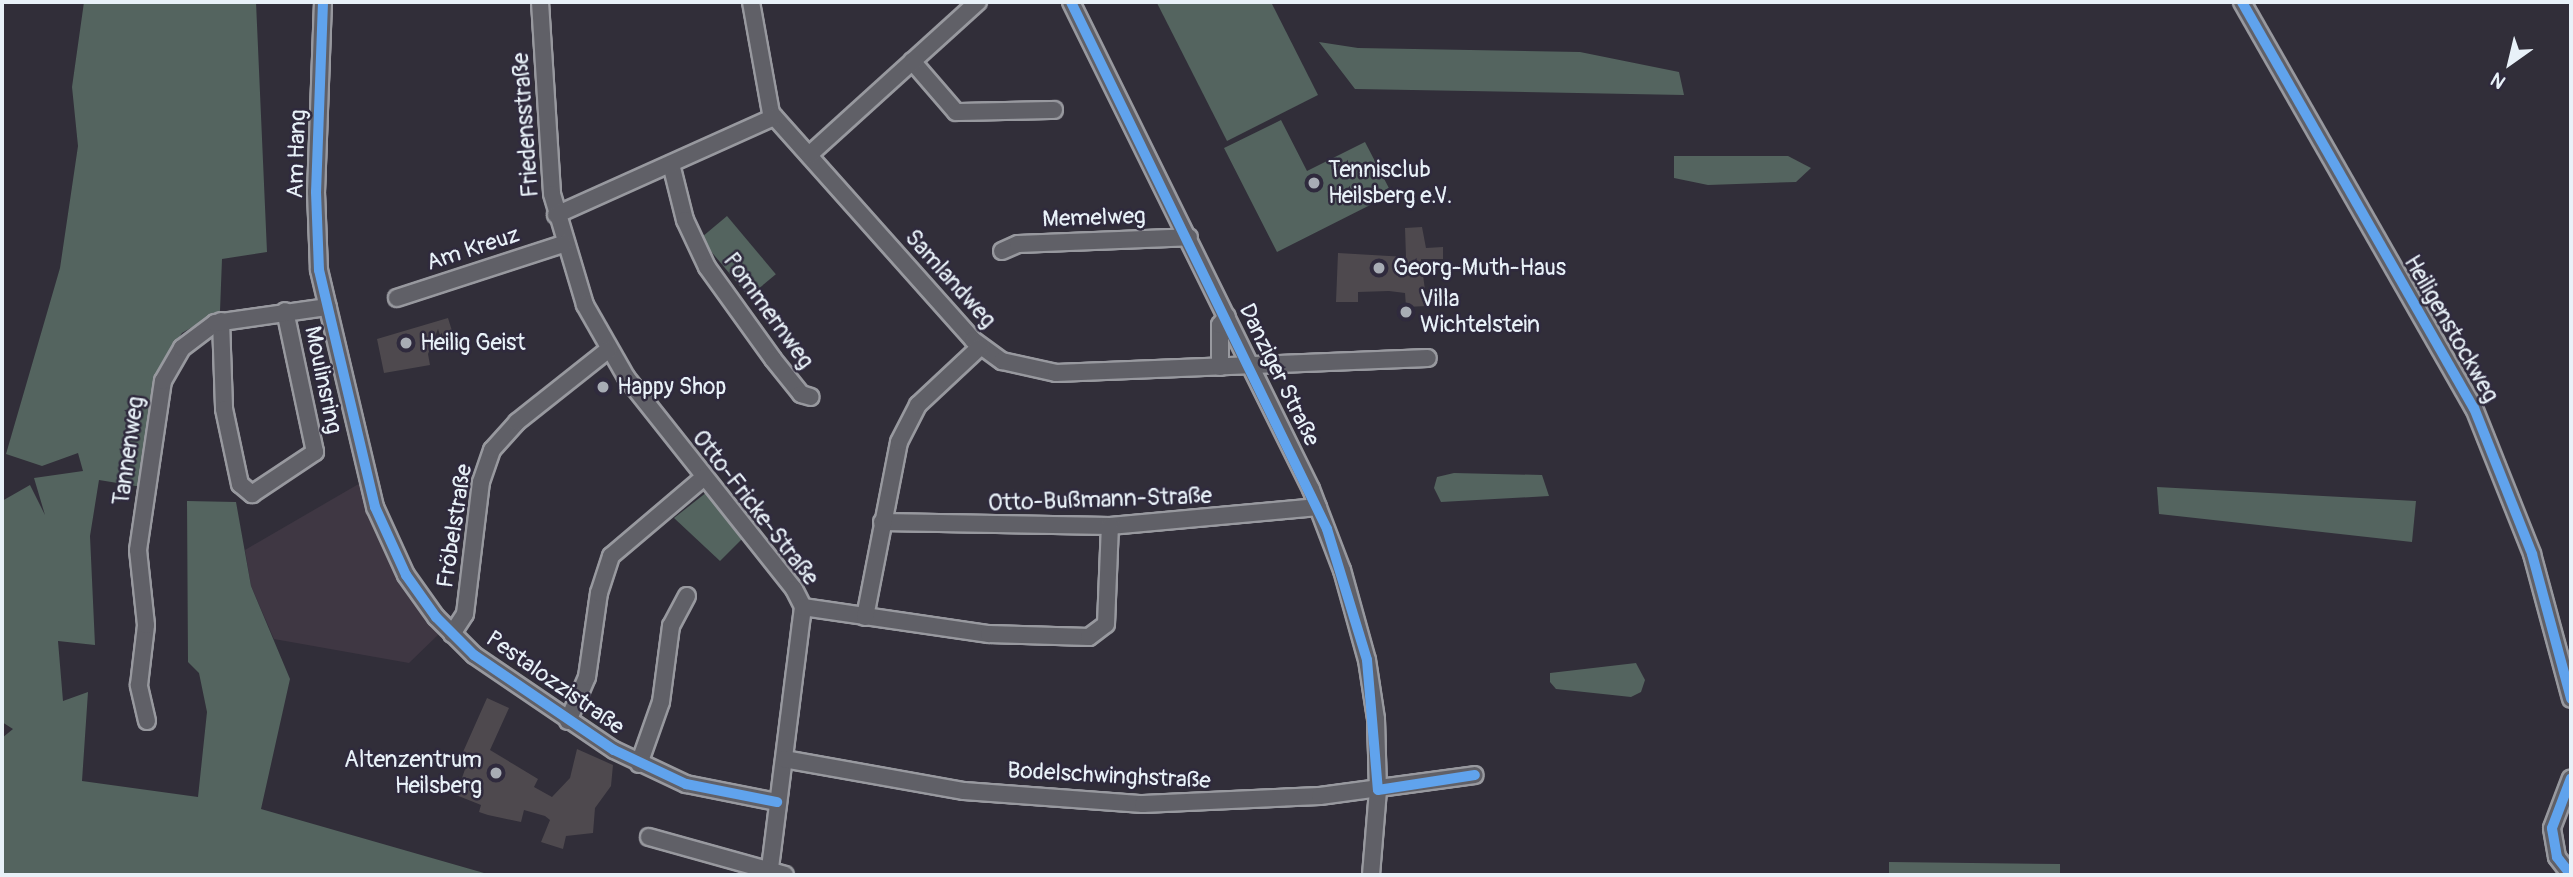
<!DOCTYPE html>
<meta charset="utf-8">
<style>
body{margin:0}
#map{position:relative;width:2573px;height:877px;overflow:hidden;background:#312e39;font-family:Pangolin,sans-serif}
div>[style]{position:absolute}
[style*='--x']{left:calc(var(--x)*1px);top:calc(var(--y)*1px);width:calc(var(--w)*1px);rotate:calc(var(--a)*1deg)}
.built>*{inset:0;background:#3f3743}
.green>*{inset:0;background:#54645f;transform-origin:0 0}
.building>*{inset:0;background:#4e494e}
.roads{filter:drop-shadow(2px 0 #98999f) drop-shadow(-2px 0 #98999f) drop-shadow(0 2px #98999f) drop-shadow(0 -2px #98999f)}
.minor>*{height:16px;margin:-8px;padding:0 8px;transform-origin:8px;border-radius:8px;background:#606067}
.cycleway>*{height:10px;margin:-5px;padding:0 5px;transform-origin:5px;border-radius:5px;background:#60a3ed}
.dots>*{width:19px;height:19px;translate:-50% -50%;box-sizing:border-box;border:4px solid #2f2a3d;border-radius:50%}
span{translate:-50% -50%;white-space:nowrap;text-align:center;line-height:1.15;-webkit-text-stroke:5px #2f2a3d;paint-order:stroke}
.street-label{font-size:23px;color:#e8f1f8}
.poi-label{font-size:23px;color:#e8f1f8}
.left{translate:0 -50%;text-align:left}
.right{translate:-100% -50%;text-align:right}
.frame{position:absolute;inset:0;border:4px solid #e8f1f8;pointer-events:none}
.north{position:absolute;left:2475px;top:28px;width:70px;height:70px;-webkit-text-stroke:5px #2f2a3d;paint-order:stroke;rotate:214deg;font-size:19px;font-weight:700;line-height:28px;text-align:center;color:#e8f1f8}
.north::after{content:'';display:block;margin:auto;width:24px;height:32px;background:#e8f1f8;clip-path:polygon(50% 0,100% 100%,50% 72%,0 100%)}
</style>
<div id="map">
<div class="built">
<i style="clip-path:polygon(362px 482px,441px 632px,409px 663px,274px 639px,251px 586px,245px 550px)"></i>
</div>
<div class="green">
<i style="clip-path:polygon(84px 2px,256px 2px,267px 252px,222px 259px,220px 311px,182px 333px,161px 364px,150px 409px,142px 487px,99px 480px,90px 536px,95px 645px,58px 641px,63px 701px,88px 692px,82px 781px,198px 797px,207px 712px,199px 673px,188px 662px,187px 501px,236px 502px,251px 586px,290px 679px,261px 809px,491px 875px,2px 875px,2px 738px,13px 729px,2px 722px,2px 501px,30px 485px,45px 515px,34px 478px,83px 471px,78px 453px,42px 466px,6px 454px,60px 268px,78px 146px,72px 87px)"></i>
<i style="clip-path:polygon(1271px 2px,1318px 95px,1227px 141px,1157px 3px)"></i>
<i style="clip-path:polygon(1319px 42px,1358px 48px,1580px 52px,1679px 72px,1684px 95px,1355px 89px)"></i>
<i style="clip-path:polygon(1281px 120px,1307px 171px,1365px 142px,1392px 194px,1277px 252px,1224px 148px)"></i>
<i style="clip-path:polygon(1674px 156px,1788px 156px,1811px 168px,1796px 182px,1708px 185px,1674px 178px)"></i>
<i style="left:727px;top:216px;width:76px;height:35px;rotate:50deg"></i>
<i style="clip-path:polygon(1454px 473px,1542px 475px,1549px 496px,1441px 502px,1434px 488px,1437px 477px)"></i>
<i style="clip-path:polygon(2157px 487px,2416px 501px,2412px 542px,2159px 514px)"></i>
<i style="clip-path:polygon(707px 492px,743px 538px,720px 561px,674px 518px)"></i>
<i style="clip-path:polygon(1636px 663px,1645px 680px,1641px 692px,1631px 697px,1556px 689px,1550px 682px,1550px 673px)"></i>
<i style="clip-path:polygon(1889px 862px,2060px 864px,2060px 875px,1889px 875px)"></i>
</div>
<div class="building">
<i style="clip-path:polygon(1422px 227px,1426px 248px,1443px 247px,1443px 259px,1421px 259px,1427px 306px,1406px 307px,1405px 293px,1389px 291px,1358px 292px,1358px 302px,1336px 302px,1338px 253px,1406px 257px,1405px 228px)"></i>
<i style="clip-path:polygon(448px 318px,457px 347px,445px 350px,438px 329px,428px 354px,430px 365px,384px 373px,377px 339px)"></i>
<i style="clip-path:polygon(487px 698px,509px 708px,490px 750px,538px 779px,534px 787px,552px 797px,570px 778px,577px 749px,613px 765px,611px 786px,595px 808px,593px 833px,566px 836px,563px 849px,541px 842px,550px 820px,545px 816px,524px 810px,521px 822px,488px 815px,479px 812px,481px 805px,456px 795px,470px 755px,463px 752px)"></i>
</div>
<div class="roads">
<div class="minor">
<i style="--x:323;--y:2;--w:190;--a:92.1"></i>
<i style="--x:316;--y:192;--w:78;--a:87.8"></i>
<i style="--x:319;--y:270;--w:244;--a:76.7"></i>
<i style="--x:375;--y:507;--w:75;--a:65.5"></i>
<i style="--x:406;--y:575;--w:52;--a:54.5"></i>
<i style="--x:436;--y:617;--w:54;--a:45"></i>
<i style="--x:474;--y:655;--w:169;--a:34.2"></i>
<i style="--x:614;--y:750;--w:80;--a:25.3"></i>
<i style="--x:686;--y:784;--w:93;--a:11.2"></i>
<i style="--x:540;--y:2;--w:192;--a:86.4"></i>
<i style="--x:552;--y:194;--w:116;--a:73.4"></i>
<i style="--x:585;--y:305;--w:83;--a:60.3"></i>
<i style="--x:626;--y:377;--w:270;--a:51.6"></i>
<i style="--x:794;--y:589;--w:20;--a:63"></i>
<i style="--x:803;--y:607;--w:265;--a:97.2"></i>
<i style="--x:751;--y:2;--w:113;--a:79.8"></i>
<i style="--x:771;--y:113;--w:304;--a:48.3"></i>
<i style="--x:973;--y:340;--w:36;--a:36"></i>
<i style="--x:1002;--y:361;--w:55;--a:12.5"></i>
<i style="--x:1056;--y:373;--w:372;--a:-2.3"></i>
<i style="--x:1071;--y:2;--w:543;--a:63.77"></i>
<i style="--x:1311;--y:489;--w:87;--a:69.1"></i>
<i style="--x:1342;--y:570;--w:93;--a:74.5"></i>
<i style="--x:1367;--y:660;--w:60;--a:81.3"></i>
<i style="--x:1376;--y:719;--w:71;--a:88.4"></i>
<i style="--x:1378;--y:790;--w:85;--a:94.7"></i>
<i style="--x:2242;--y:2;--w:468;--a:60.3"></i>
<i style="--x:2474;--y:408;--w:157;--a:68.3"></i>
<i style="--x:2532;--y:554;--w:150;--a:74.9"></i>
<i style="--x:912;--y:61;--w:67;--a:49.2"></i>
<i style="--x:956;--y:112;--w:98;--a:-1.2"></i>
<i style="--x:809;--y:155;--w:228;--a:-42.2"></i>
<i style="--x:671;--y:164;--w:58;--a:76"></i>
<i style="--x:685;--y:220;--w:52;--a:64.9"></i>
<i style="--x:707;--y:267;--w:113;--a:54.3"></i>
<i style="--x:773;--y:359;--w:45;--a:51.3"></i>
<i style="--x:801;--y:394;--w:10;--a:17"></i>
<i style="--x:556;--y:215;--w:239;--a:-24.2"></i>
<i style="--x:1002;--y:251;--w:17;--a:-24"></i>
<i style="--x:1018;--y:244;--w:171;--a:-2.3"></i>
<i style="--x:397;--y:298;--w:175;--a:-18"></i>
<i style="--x:221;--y:321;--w:88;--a:88"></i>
<i style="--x:224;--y:409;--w:77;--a:78"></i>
<i style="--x:240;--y:484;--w:16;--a:40"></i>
<i style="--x:252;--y:494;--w:76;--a:-33.7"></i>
<i style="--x:315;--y:452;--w:144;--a:-102"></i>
<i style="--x:1220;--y:367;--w:42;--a:-90"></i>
<i style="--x:1220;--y:325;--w:11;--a:-52"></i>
<i style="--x:882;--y:522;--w:228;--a:1"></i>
<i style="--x:1110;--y:526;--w:209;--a:-5.2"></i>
<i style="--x:803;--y:607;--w:188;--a:8.3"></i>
<i style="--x:989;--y:634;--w:100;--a:1.7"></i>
<i style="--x:1089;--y:637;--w:21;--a:-37"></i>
<i style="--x:1106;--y:624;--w:98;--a:-87.7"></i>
<i style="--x:865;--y:617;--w:178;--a:-79"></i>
<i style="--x:899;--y:442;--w:42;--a:-62.8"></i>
<i style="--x:918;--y:405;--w:85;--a:-43.1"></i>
<i style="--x:452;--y:634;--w:24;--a:-57"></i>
<i style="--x:465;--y:614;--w:133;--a:-83.1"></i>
<i style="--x:481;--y:482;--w:34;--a:-71"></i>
<i style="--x:492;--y:450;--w:38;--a:-48"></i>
<i style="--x:517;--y:422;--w:116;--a:-38.4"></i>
<i style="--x:147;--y:721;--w:37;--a:-103"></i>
<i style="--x:139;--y:685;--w:60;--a:-83.3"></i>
<i style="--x:146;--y:625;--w:75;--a:-96.1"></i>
<i style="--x:138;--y:550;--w:171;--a:-81.6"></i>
<i style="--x:163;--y:381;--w:38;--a:-60"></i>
<i style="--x:182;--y:348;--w:41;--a:-37.1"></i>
<i style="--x:215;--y:323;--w:114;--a:-8.1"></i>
<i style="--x:568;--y:721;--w:48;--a:-66.6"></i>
<i style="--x:587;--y:677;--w:85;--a:-81.9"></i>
<i style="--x:599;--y:593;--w:39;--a:-72"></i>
<i style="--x:611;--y:556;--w:122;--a:-40.3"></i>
<i style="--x:784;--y:759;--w:183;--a:10.1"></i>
<i style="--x:964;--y:791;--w:179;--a:4.2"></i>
<i style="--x:1143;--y:804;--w:177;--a:-2.6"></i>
<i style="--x:1320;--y:796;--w:156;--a:-7.7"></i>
<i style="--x:639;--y:764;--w:66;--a:-70.5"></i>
<i style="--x:661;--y:702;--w:77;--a:-82.5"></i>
<i style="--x:671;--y:626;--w:34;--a:-62"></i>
<i style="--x:649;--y:837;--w:141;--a:15.6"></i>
<i style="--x:2571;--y:875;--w:23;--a:-128"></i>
<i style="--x:2557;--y:857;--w:29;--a:-100"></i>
<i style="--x:2552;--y:828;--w:53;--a:-69.2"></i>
</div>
</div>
<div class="cycleway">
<i style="--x:323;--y:2;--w:190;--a:92.1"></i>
<i style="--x:316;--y:192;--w:78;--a:87.8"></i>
<i style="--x:319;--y:270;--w:244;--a:76.7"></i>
<i style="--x:375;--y:507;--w:75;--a:65.5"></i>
<i style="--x:406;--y:575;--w:52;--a:54.5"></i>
<i style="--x:436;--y:617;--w:54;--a:45"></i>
<i style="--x:474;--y:655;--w:169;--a:34.2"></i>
<i style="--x:614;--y:750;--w:80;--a:25.3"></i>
<i style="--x:686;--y:784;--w:93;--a:11.2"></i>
<i style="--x:1071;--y:2;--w:586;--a:64.09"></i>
<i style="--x:1327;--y:529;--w:137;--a:73"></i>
<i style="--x:1367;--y:660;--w:130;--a:85.2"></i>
<i style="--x:1378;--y:790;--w:98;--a:-8.8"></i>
<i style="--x:2242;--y:2;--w:468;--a:60.3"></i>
<i style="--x:2474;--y:408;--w:157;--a:68.3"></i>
<i style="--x:2532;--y:554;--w:150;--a:74.9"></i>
<i style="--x:2571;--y:875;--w:23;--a:-128"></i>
<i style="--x:2557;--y:857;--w:29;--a:-100"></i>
<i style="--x:2552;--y:828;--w:53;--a:-69.2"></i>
</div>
<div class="dots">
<i style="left:1314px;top:183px;background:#a8adb5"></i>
<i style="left:1379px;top:268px;background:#a8adb5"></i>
<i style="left:1406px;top:312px;background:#a8adb5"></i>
<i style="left:406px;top:343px;background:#a8adb5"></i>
<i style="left:603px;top:387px;background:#a8adb5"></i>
<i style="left:496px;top:773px;background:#a8adb5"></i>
</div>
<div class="street-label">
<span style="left:526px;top:125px;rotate:-94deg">Friedensstraße</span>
<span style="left:297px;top:154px;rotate:-88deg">Am Hang</span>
<span style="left:1094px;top:218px;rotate:-2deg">Memelweg</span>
<span style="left:473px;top:249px;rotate:-18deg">Am Kreuz</span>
<span style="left:950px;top:279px;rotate:48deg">Samlandweg</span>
<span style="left:768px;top:311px;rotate:54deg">Pommernweg</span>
<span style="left:2451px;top:329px;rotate:60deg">Heiligenstockweg</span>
<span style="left:1279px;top:375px;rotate:64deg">Danziger Straße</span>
<span style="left:323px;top:380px;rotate:78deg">Moulinsring</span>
<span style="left:129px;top:451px;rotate:-82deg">Tannenweg</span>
<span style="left:1100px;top:500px;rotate:-2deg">Otto-Bußmann-Straße</span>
<span style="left:755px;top:508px;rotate:52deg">Otto-Fricke-Straße</span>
<span style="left:455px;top:526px;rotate:-81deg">Fröbelstraße</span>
<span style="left:555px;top:683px;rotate:35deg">Pestalozzistraße</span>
<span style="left:1109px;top:776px;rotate:3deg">Bodelschwinghstraße</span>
</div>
<div class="poi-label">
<span class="left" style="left:1328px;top:183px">Tennisclub<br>Heilsberg e.V.</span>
<span class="left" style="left:1393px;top:268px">Georg-Muth-Haus</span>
<span class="left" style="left:1420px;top:312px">Villa<br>Wichtelstein</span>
<span class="left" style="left:420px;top:343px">Heilig Geist</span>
<span class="left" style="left:617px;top:387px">Happy Shop</span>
<span class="right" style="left:482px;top:773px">Altenzentrum<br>Heilsberg</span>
</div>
<div class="frame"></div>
<div class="north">N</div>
</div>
